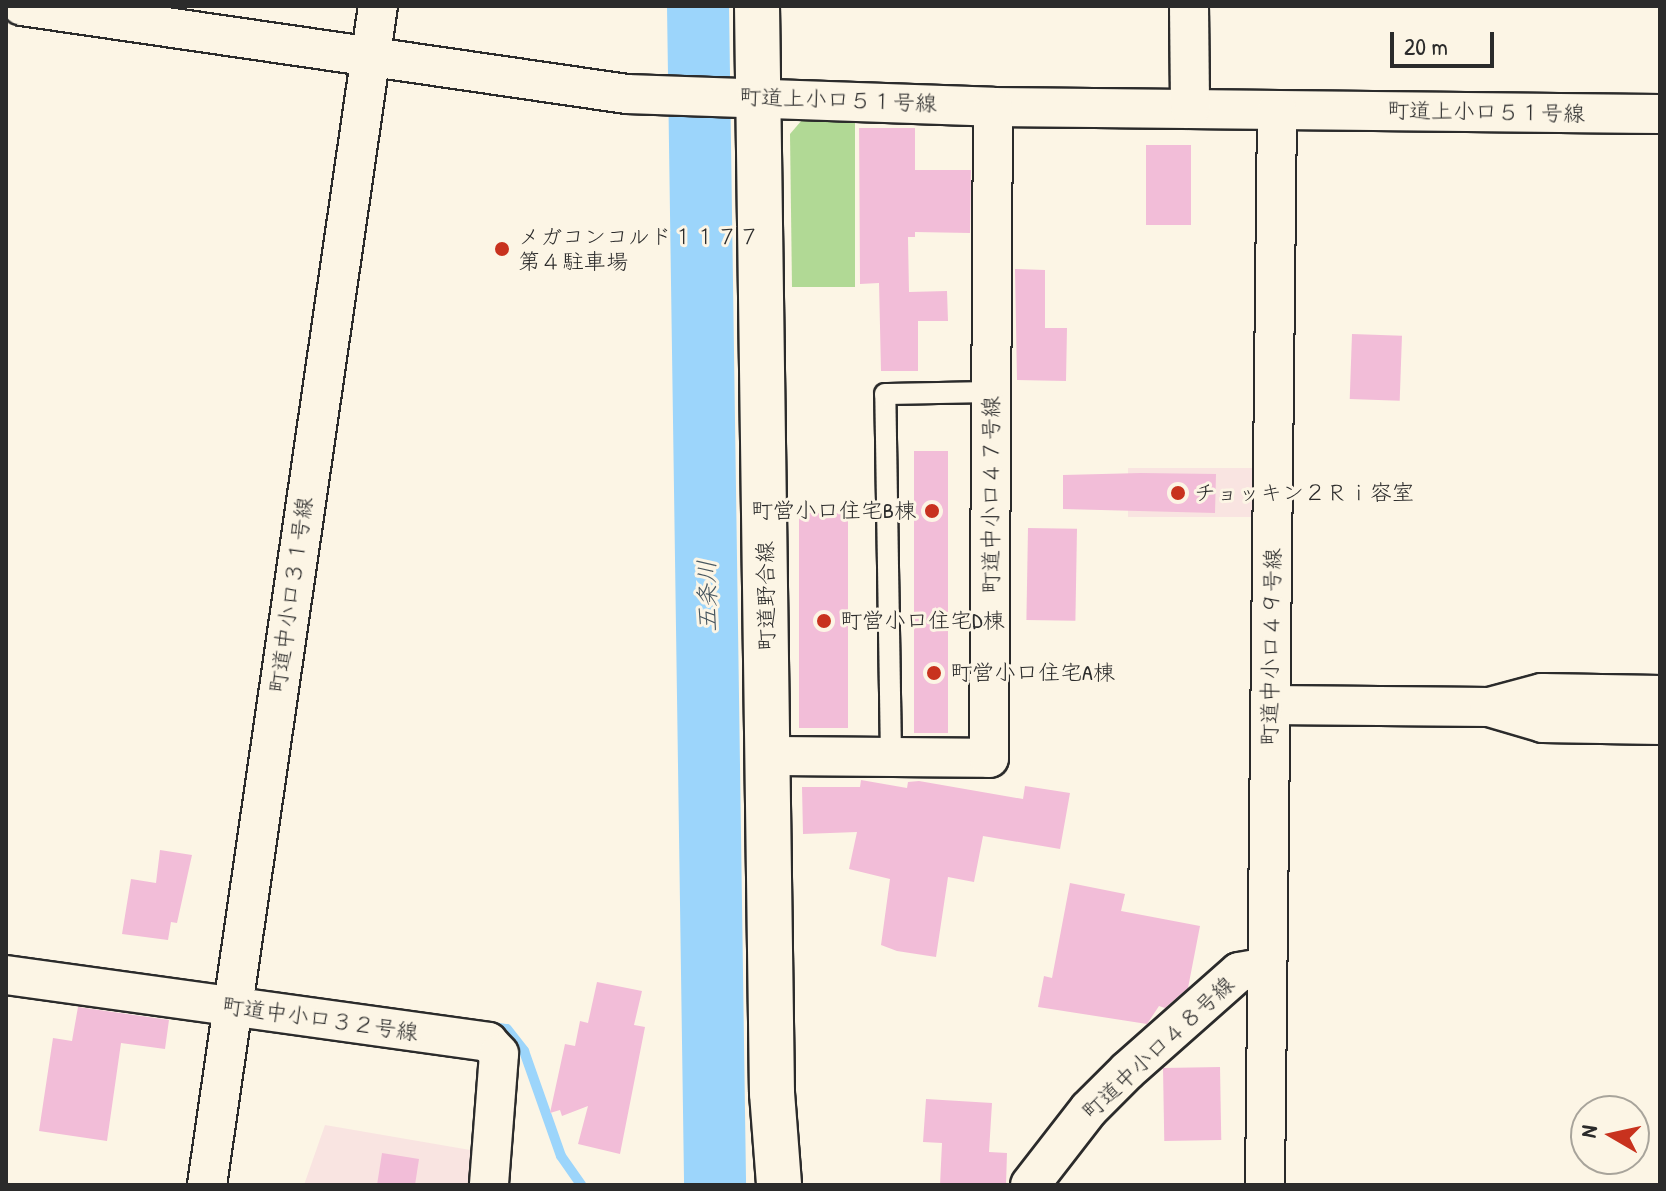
<!DOCTYPE html>
<meta charset="utf-8">
<style>
body{margin:0}
#map{position:relative;width:1666px;height:1191px;overflow:hidden;background:#fcf5e5;font-family:"Patrick Hand","Klee One",sans-serif}
div>[style]{position:absolute}
[style*='--x']{left:calc(var(--x)*1px);top:calc(var(--y)*1px);width:calc(var(--w)*1px);rotate:calc(var(--a)*1deg)}
.built>*{inset:0;background:#f9e4e1;transform-origin:0 0}
.green>*{inset:0;background:#b1d995}
.stream>*{height:10px;margin:-5px;padding:0 5px;transform-origin:5px;border-radius:5px;background:#9cd5fb}
.river>*{height:62px;margin:-31px;padding:0 31px;transform-origin:31px;border-radius:31px;background:#9cd5fb}
.building>*{inset:0;background:#f2bdd8;transform-origin:0 0}
.roads{filter:drop-shadow(2px 0 #2b2b2b) drop-shadow(-2px 0 #2b2b2b) drop-shadow(0 2px #2b2b2b) drop-shadow(0 -2px #2b2b2b)}
.lane>*{height:20px;margin:-10px;padding:0 10px;transform-origin:10px;border-radius:10px;background:#fcf5e5}
.street>*{height:38px;margin:-19px;padding:0 19px;transform-origin:19px;border-radius:19px;background:#fcf5e5}
.secondary>*{height:44px;margin:-22px;padding:0 22px;transform-origin:22px;border-radius:22px;background:#fcf5e5}
.dots>*{width:22px;height:22px;translate:-50% -50%;box-sizing:border-box;border:4px solid #fcf5e5;border-radius:50%}
span{translate:-50% -50%;white-space:nowrap;text-align:center;line-height:1.15;-webkit-text-stroke:6px #fcf5e5;paint-order:stroke}
.street-label{font-size:22px;color:#2b2b2b}
.poi-label{font-size:22px;color:#2b2b2b}
.left{translate:0 -50%;text-align:left}
.right{translate:-100% -50%;text-align:right}
.water-label{font-size:24px;color:#47565f;font-style:italic}
.frame{position:absolute;inset:0;border:8px solid #2b2b2b;pointer-events:none}
.north{position:absolute;left:1570px;top:1095px;width:80px;height:80px;box-sizing:border-box;background:#fcf5e5;border:2px solid #a8a49b;border-radius:50%;rotate:279deg;font-size:22px;font-weight:700;line-height:32px;text-align:center;color:#2b2b2b}
.north::after{content:'';display:block;margin:auto;width:28px;height:36px;background:#c8321e;clip-path:polygon(50% 0,100% 100%,50% 72%,0 100%)}
.scale{position:absolute;left:1390px;top:32px;width:104px;height:36px;box-sizing:border-box;border:4px solid #2b2b2b;border-top:0;padding-left:10px;font-size:24px;line-height:28px;white-space:nowrap;color:#2b2b2b;-webkit-text-stroke:6px #fcf5e5;paint-order:stroke}
</style>
<div id="map">
<div class="built">
<i style="left:1128px;top:468px;width:130px;height:49px"></i>
<i style="clip-path:polygon(325px 1125px,476px 1151px,482px 1185px,304px 1185px)"></i>
</div>
<div class="green">
<i style="clip-path:polygon(802px 120px,855px 121px,855px 287px,792px 287px,790px 134px)"></i>
</div>
<div class="stream">
<i style="--x:487;--y:1026;--w:20;--a:9"></i>
<i style="--x:507;--y:1029;--w:28;--a:52"></i>
<i style="--x:524;--y:1051;--w:111;--a:70.6"></i>
<i style="--x:561;--y:1156;--w:35;--a:55"></i>
</div>
<div class="river">
<i style="--x:698;--y:6;--w:1179;--a:89.17"></i>
</div>
<div class="building">
<i style="clip-path:polygon(859px 128px,915px 128px,915px 170px,971px 170px,970px 233px,915px 232px,915px 237px,908px 237px,909px 292px,947px 291px,948px 321px,918px 321px,918px 371px,881px 371px,879px 283px,860px 284px)"></i>
<i style="left:1146px;top:145px;width:45px;height:80px"></i>
<i style="clip-path:polygon(1015px 269px,1045px 270px,1045px 328px,1067px 328px,1066px 381px,1017px 380px)"></i>
<i style="left:1352px;top:334px;width:50px;height:65px;rotate:2deg"></i>
<i style="left:914px;top:451px;width:34px;height:282px"></i>
<i style="clip-path:polygon(1141px 473px,1216px 474px,1215px 513px,1063px 509px,1063px 475px)"></i>
<i style="left:848px;top:513px;width:215px;height:49px;rotate:90deg"></i>
<i style="left:1028px;top:528px;width:49px;height:92px;rotate:1deg"></i>
<i style="clip-path:polygon(861px 780px,907px 788px,908px 782px,919px 781px,1023px 799px,1025px 786px,1070px 793px,1060px 849px,983px 836px,974px 882px,948px 877px,936px 957px,897px 951px,881px 945px,890px 879px,849px 869px,857px 832px,803px 834px,802px 787px,860px 787px)"></i>
<i style="clip-path:polygon(160px 850px,192px 855px,177px 923px,171px 922px,168px 940px,122px 934px,131px 879px,156px 883px)"></i>
<i style="clip-path:polygon(1070px 883px,1125px 894px,1121px 911px,1200px 926px,1188px 988px,1165px 1008px,1159px 1006px,1147px 1024px,1038px 1007px,1044px 976px,1052px 978px)"></i>
<i style="clip-path:polygon(597px 982px,642px 991px,634px 1025px,645px 1027px,620px 1154px,578px 1144px,588px 1106px,562px 1116px,560px 1110px,550px 1113px,565px 1044px,575px 1046px,580px 1021px,588px 1023px)"></i>
<i style="clip-path:polygon(78px 1007px,169px 1020px,165px 1049px,121px 1043px,107px 1141px,39px 1131px,53px 1038px,72px 1041px)"></i>
<i style="left:1220px;top:1067px;width:73px;height:57px;rotate:89deg"></i>
<i style="clip-path:polygon(926px 1099px,992px 1103px,989px 1152px,1007px 1153px,1006px 1185px,940px 1185px,942px 1143px,923px 1142px)"></i>
<i style="clip-path:polygon(382px 1153px,419px 1159px,415px 1185px,377px 1185px)"></i>
</div>
<div class="roads">
<div class="lane">
<i style="--x:891;--y:757;--w:363;--a:-90.9"></i>
<i style="--x:885;--y:394;--w:107;--a:-1.1"></i>
</div>
<div class="street">
<i style="--x:22;--y:6;--w:611;--a:8.28"></i>
<i style="--x:627;--y:94;--w:366;--a:2"></i>
<i style="--x:993;--y:107;--w:667;--a:0.6"></i>
<i style="--x:1189;--y:6;--w:103;--a:89.4"></i>
<i style="--x:1270;--y:705;--w:219;--a:0.5"></i>
<i style="--x:1489;--y:707;--w:55;--a:-14.8"></i>
<i style="--x:1542;--y:693;--w:118;--a:1"></i>
<i style="--x:1489;--y:707;--w:56;--a:16.5"></i>
<i style="--x:1543;--y:723;--w:117;--a:1"></i>
<i style="--x:768;--y:756;--w:221;--a:0.5"></i>
<i style="--x:989;--y:758;--w:651;--a:-89.65"></i>
<i style="--x:6;--y:975;--w:487;--a:7.9"></i>
<i style="--x:488;--y:1042;--w:16;--a:47"></i>
<i style="--x:499;--y:1054;--w:131;--a:94.4"></i>
<i style="--x:207;--y:1185;--w:1191;--a:-81.75"></i>
<i style="--x:1030;--y:1185;--w:96;--a:-52.2"></i>
<i style="--x:1089;--y:1109;--w:54;--a:-45"></i>
<i style="--x:1127;--y:1071;--w:149;--a:-41.5"></i>
<i style="--x:1239;--y:972;--w:28;--a:-10"></i>
<i style="--x:1265;--y:1185;--w:1075;--a:-89.36"></i>
</div>
<div class="secondary">
<i style="--x:757;--y:6;--w:1087;--a:89.21"></i>
<i style="--x:772;--y:1093;--w:92;--a:85.6"></i>
</div>
</div>
<div class="dots">
<i style="left:502px;top:249px;background:#c8321e"></i>
<i style="left:1178px;top:493px;background:#c8321e"></i>
<i style="left:932px;top:511px;background:#c8321e"></i>
<i style="left:824px;top:621px;background:#c8321e"></i>
<i style="left:934px;top:673px;background:#c8321e"></i>
</div>
<div class="street-label">
<span style="left:838px;top:100px;rotate:2deg">町道上小口５１号線</span>
<span style="left:1486px;top:112px;rotate:1deg">町道上小口５１号線</span>
<span style="left:991px;top:495px;rotate:-90deg">町道中小口４７号線</span>
<span style="left:291px;top:595px;rotate:-82deg">町道中小口３１号線</span>
<span style="left:766px;top:596px;rotate:-91deg">町道野合線</span>
<span style="left:1271px;top:647px;rotate:-89deg">町道中小口４９号線</span>
<span style="left:320px;top:1019px;rotate:8deg">町道中小口３２号線</span>
<span style="left:1158px;top:1048px;rotate:-43deg">町道中小口４８号線</span>
</div>
<div class="poi-label">
<span class="left" style="left:518px;top:249px">メガコンコルド１１７７<br>第４駐車場</span>
<span class="left" style="left:1194px;top:493px">チョッキン２Ｒｉ容室</span>
<span class="right" style="left:916px;top:511px">町営小口住宅B棟</span>
<span class="left" style="left:840px;top:621px">町営小口住宅D棟</span>
<span class="left" style="left:950px;top:673px">町営小口住宅A棟</span>
</div>
<div class="water-label">
<span style="left:707px;top:596px;rotate:-91deg">五条川</span>
</div>
<div class="frame"></div>
<div class="north">N</div>
<div class="scale">20 m</div>
</div>
